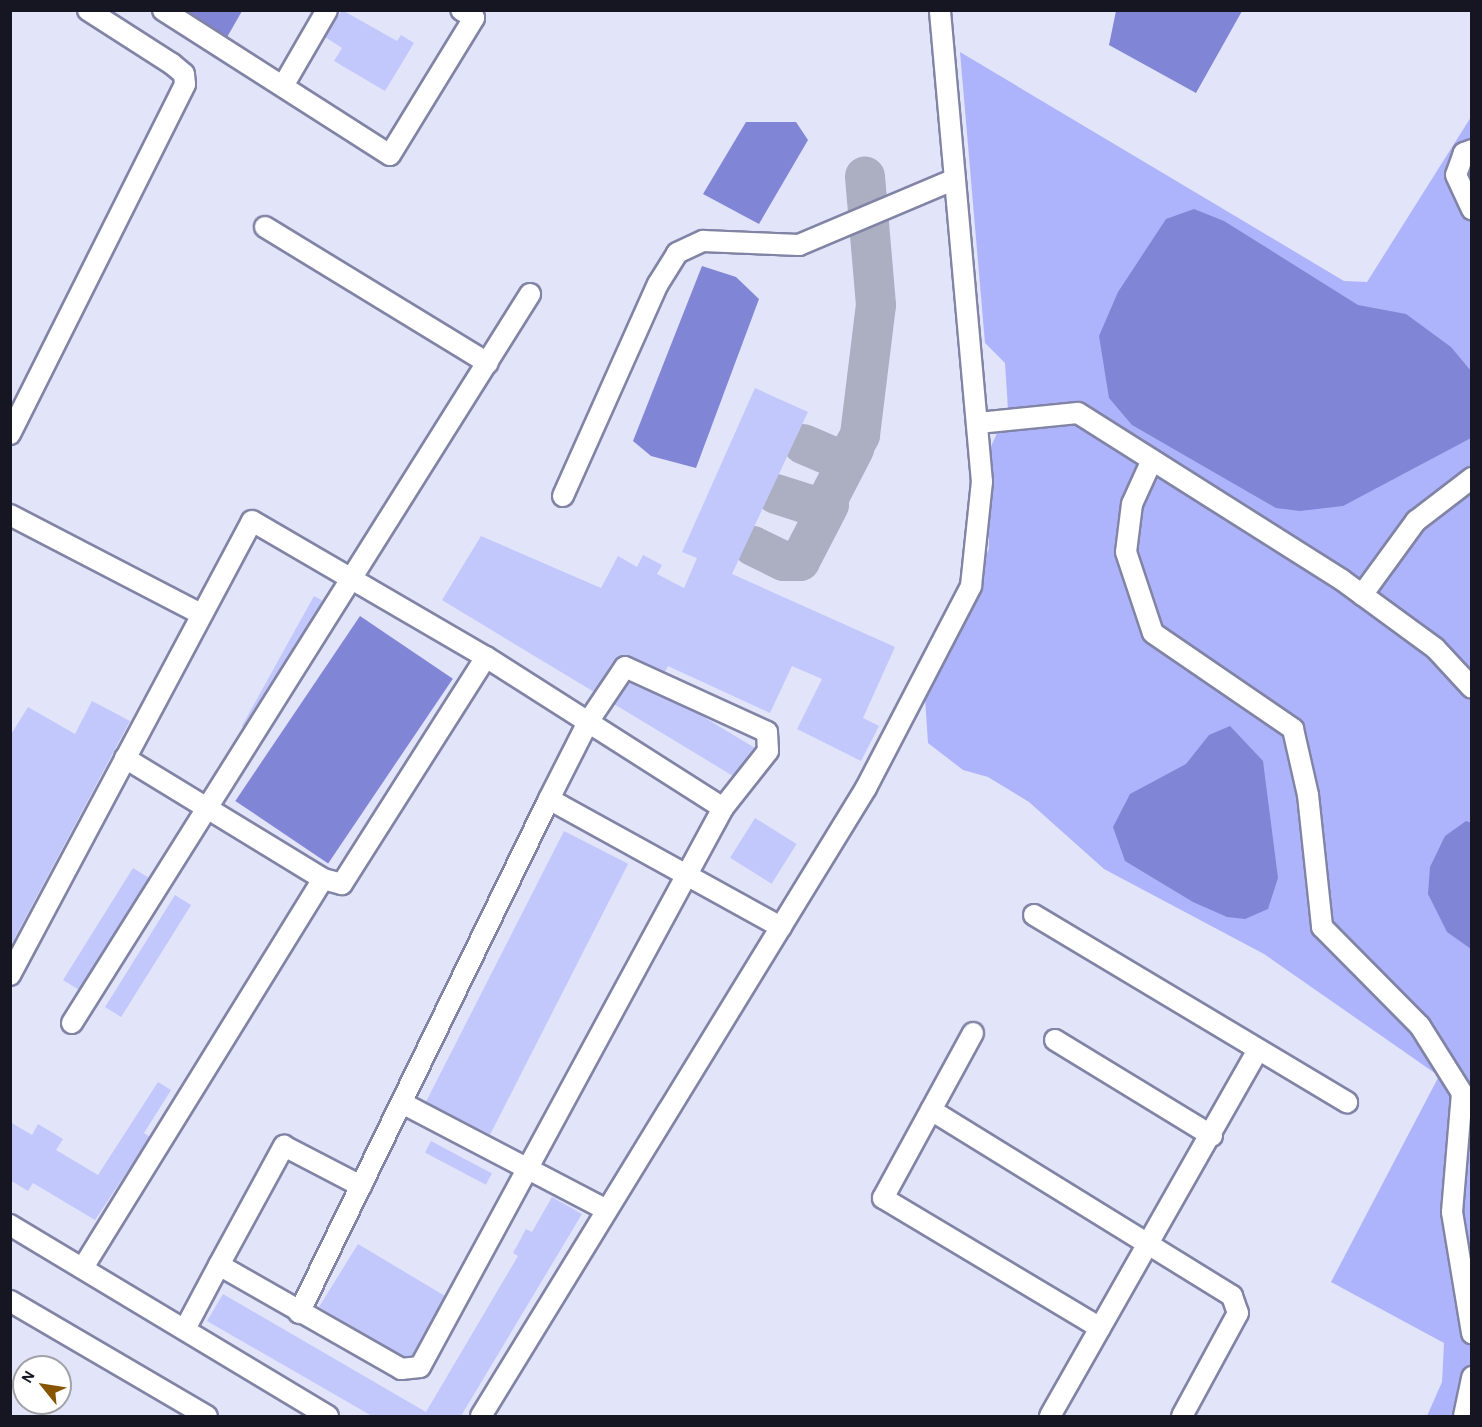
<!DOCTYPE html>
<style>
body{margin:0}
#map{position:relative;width:1482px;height:1427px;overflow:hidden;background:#e2e4fa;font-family:"Alegreya Sans",sans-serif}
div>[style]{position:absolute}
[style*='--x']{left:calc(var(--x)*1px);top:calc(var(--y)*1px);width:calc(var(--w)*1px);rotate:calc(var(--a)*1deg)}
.green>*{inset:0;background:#aeb4fb}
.water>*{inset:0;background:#8085d5;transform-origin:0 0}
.taxiway>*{height:40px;margin:-20px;padding:0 20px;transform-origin:20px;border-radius:20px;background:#acaec2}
.building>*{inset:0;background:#c3c8fc;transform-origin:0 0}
.roads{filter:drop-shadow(2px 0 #8184a5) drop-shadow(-2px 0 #8184a5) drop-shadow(0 2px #8184a5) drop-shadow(0 -2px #8184a5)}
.minor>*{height:20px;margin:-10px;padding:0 10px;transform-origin:10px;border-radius:10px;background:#fff}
span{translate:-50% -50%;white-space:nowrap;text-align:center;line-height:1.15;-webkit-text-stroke:6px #fff;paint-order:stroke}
.frame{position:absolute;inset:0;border:12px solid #151622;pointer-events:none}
.north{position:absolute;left:12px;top:1355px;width:60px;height:60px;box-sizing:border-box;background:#fff;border:2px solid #a1a2a7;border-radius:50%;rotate:300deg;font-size:16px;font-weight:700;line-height:24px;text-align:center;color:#151622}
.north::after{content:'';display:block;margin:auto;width:21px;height:27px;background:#875400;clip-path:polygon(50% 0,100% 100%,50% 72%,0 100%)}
</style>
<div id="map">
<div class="green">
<i style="clip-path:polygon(960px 52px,1344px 281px,1367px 282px,1471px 117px,1471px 1416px,1427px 1416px,1442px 1382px,1444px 1343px,1331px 1282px,1439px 1076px,1264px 954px,1104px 869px,1029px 802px,988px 777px,963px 770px,928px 743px,925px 698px,956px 638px,989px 548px,987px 455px,998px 431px,1009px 425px,1005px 363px,985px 343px)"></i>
</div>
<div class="water">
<i style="clip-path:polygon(182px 11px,242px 11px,226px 39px)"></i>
<i style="clip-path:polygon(1116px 11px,1116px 10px,1242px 11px,1196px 93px,1109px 45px)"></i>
<i style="clip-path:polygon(746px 122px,796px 122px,808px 140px,759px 224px,703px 194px)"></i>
<i style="clip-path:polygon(1194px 209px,1224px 221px,1358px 305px,1406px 314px,1451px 347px,1471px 371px,1471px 438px,1343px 506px,1300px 511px,1276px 508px,1132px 425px,1109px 398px,1099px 336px,1118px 292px,1166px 219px)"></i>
<i style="clip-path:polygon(702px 266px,736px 277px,759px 299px,696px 468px,651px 456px,633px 441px)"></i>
<i style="left:360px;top:616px;width:112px;height:223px;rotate:34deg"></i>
<i style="clip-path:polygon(1230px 726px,1263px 761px,1278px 878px,1268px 909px,1245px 919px,1227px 917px,1193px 902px,1125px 861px,1113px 827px,1130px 794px,1186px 764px,1209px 735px)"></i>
<i style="clip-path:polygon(1466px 821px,1472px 823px,1471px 949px,1447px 932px,1428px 894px,1430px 867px,1445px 836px)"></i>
</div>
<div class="taxiway">
<i style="--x:803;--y:444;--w:39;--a:23"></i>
<i style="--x:839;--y:459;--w:9;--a:-13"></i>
<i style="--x:848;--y:457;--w:25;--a:-61"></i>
<i style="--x:860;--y:435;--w:131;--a:-83"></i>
<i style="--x:876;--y:305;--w:129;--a:-94.9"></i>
<i style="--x:776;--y:494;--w:49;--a:17.7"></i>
<i style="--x:823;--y:509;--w:68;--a:-62.7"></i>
<i style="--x:753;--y:546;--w:34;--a:26"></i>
<i style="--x:784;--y:561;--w:16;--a:0"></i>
<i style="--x:800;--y:561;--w:63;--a:-62.6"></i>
</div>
<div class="building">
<i style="clip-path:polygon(342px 10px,397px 41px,401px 35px,414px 43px,385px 91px,334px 61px,342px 48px,325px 37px)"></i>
<i style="clip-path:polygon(755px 388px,808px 412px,732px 574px,895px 647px,863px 718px,879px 726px,861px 761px,797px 729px,822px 679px,792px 666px,770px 713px,668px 666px,665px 672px,625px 655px,615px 660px,594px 692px,442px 600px,481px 536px,601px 588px,618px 556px,637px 567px,643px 555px,662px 565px,657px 574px,684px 588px,697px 558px,682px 552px)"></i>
<i style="left:314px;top:596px;width:10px;height:149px;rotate:29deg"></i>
<i style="clip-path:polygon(629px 682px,697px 713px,755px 748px,733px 776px,614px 704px)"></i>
<i style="clip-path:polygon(92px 701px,130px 721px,10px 947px,10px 736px,28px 707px,75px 734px)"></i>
<i style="left:755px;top:818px;width:49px;height:47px;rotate:32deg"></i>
<i style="left:564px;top:831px;width:72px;height:304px;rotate:27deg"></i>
<i style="left:133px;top:868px;width:19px;height:132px;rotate:32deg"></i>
<i style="left:175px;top:895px;width:19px;height:132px;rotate:32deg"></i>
<i style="clip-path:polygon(158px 1082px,171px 1090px,144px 1133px,150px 1137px,95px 1220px,33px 1183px,28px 1191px,10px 1180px,10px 1122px,32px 1135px,38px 1124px,63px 1139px,56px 1150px,98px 1175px)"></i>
<i style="left:431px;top:1141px;width:69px;height:13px;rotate:28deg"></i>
<i style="clip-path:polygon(552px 1197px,582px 1214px,461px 1416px,372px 1416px,207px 1321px,223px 1294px,426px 1412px,518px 1256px,513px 1253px,526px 1229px,532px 1232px)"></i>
<i style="clip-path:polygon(358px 1244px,445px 1296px,412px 1356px,404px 1357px,319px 1307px)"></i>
</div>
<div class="roads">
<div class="minor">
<i style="--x:163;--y:10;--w:269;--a:32.6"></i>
<i style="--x:390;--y:155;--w:161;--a:-58.5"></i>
<i style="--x:474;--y:18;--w:15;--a:-148"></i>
<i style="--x:283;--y:86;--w:88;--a:-59.9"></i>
<i style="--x:1472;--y:150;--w:9;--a:159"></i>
<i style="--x:1464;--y:153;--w:23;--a:110"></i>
<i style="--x:1456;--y:175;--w:38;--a:65"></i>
<i style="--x:265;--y:227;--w:261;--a:31.4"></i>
<i style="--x:978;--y:423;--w:100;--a:-5.7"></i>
<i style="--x:1078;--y:413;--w:312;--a:32.3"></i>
<i style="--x:1342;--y:580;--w:115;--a:36.2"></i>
<i style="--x:1435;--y:648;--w:54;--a:47.2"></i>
<i style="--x:10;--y:434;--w:391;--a:-63.4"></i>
<i style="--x:185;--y:84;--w:10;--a:-96"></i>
<i style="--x:184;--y:74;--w:16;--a:-140"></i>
<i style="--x:172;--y:64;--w:100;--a:-147.3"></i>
<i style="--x:1152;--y:460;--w:48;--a:114.4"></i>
<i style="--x:1132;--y:504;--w:48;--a:97.1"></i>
<i style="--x:1126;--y:552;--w:85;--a:71.6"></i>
<i style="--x:1153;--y:633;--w:170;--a:34.4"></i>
<i style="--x:1293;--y:729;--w:68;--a:77.2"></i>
<i style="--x:1308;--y:795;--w:133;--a:83.9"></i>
<i style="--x:1322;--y:927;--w:139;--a:45.3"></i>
<i style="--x:1420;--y:1026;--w:79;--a:57.9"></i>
<i style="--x:1462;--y:1093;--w:119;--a:94.8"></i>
<i style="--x:1452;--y:1212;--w:123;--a:80.6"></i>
<i style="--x:563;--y:496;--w:232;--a:-65.9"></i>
<i style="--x:658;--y:284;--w:36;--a:-58"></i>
<i style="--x:677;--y:253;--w:29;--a:-25"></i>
<i style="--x:703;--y:241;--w:96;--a:2.4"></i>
<i style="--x:799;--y:245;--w:167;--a:-22.9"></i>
<i style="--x:10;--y:515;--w:215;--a:27.4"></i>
<i style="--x:1362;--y:595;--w:92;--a:-53.9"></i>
<i style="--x:1416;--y:521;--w:71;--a:-37.5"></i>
<i style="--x:125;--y:758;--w:232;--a:31.4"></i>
<i style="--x:549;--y:799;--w:265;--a:28.9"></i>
<i style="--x:1034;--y:915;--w:365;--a:30.9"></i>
<i style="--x:10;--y:975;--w:514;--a:-61.94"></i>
<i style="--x:252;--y:521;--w:271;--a:30.2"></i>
<i style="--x:486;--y:657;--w:269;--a:122.4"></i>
<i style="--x:342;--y:884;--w:20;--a:-165"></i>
<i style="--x:323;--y:879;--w:457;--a:121.7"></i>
<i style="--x:72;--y:1023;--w:861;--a:-57.86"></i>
<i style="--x:973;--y:1033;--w:188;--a:118.6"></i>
<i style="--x:883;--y:1198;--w:253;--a:30.9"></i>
<i style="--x:1055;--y:1040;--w:184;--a:31.4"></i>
<i style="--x:402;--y:1103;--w:231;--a:27.6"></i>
<i style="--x:931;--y:1110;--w:354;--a:31.7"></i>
<i style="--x:1232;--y:1296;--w:18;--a:71"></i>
<i style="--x:1238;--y:1313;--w:117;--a:118.5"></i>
<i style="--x:10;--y:1225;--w:371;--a:31"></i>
<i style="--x:219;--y:1265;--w:136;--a:-61.4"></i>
<i style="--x:284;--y:1146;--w:87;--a:27.5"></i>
<i style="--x:10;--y:1301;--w:228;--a:30.3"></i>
<i style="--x:299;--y:1313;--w:572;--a:-64.06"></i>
<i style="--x:549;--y:799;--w:86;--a:-63.1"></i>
<i style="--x:588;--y:722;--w:66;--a:-56.1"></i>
<i style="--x:625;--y:667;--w:156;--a:24.6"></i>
<i style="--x:767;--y:732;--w:19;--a:87"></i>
<i style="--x:768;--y:751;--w:73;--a:128.3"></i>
<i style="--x:185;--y:1329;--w:72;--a:-62"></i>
<i style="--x:219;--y:1265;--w:210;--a:29.7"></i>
<i style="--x:401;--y:1369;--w:19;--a:-6"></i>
<i style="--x:420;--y:1367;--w:636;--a:-61.54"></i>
<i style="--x:723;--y:808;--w:281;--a:-147.5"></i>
<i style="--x:481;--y:1416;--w:737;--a:-58.49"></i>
<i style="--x:866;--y:788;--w:228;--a:-62.5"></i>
<i style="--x:971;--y:586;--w:105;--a:-84"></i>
<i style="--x:982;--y:482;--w:474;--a:-95.1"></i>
<i style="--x:1050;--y:1416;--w:421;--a:-60.4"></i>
<i style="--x:1464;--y:1416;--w:40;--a:-78"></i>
</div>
</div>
<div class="frame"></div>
<div class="north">N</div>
</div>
